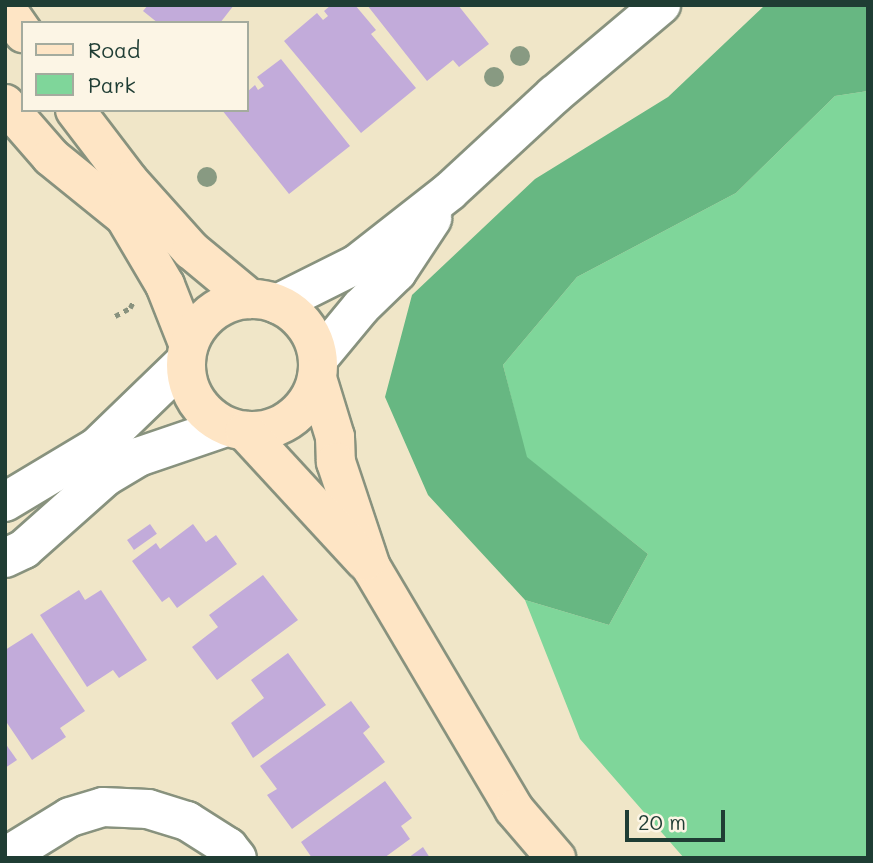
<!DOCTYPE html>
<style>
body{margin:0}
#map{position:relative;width:873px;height:863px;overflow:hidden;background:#f0e6c8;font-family:Mali,sans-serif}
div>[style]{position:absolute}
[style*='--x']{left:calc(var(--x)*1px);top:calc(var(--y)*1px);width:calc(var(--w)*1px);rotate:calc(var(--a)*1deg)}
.green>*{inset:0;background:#7fd69a}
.forest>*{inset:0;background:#67b782}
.building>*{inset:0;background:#c2abda;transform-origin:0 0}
.path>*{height:4.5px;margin-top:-2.25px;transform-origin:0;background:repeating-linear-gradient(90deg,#88927e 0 5px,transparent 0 10px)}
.roads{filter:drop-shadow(2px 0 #88927e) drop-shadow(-2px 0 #88927e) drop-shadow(0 2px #88927e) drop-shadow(0 -2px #88927e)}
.minor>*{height:38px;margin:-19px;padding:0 19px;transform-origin:19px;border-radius:19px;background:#fff}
.secondary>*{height:38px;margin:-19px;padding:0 19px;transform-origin:19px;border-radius:19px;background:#fee5c5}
.secondary>.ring{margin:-19px;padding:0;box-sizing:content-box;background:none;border:38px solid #fee5c5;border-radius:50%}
.trees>*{width:20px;height:20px;margin:-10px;border-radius:50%;background:#889a82}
span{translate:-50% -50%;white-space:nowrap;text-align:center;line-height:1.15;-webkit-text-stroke:5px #fcf5e5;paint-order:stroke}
.frame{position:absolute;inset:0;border:7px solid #1f3d34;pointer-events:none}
.legend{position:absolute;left:21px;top:21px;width:228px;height:91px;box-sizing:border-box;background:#fcf5e5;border:2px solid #a4ab9e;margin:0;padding:9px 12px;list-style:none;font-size:21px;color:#1f3d34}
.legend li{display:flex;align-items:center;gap:14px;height:35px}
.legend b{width:35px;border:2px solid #a4ab9e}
.scale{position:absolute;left:625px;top:810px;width:100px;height:32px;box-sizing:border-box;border:4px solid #1f3d34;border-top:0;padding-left:9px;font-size:21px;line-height:24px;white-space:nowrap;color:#1f3d34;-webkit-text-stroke:5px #fcf5e5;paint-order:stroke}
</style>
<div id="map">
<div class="green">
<i style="clip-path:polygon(868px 91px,868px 858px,684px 858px,580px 739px,525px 600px,609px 625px,648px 554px,526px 457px,503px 365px,577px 277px,736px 193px,835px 96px)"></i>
</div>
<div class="forest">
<i style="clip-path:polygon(765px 5px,868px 5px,868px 91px,835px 96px,736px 193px,577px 277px,503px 365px,527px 457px,648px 554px,609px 625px,525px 600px,428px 495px,385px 397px,412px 295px,535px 179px,668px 97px)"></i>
</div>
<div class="building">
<i style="clip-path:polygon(148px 5px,234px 5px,220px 23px,158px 23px,143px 11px)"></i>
<i style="clip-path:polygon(331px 5px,355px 5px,376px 30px,371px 34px,416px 88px,361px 133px,284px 41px,317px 13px,323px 20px,328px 16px,324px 11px)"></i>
<i style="clip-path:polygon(367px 5px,458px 5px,489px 44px,459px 67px,453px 60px,427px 81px)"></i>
<i style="clip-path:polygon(281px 59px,350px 146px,289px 194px,222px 110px,247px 110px,247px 92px,255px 85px,258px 90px,264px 86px,257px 77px)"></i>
<i style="left:150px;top:524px;width:12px;height:28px;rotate:55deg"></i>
<i style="clip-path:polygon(193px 524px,206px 542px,216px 535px,237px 564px,177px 608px,169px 597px,162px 602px,132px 561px,156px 543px,160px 549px)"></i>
<i style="clip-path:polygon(263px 575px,298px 620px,217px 680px,192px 647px,218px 627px,209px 615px)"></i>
<i style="clip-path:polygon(79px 590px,85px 600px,101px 590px,147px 660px,119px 678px,113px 670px,87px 687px,40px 615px)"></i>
<i style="clip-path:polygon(32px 633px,85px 711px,60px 728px,66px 737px,32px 760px,5px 720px,5px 650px)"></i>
<i style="clip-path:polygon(288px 653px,326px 705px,253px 758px,231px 723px,264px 698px,251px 680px)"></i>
<i style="clip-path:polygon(351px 701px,370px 727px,363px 733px,385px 762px,292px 829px,267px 795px,277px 789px,260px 766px)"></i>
<i style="clip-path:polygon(5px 743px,17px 760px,5px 768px)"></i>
<i style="clip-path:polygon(385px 781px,412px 818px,401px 826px,410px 839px,384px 858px,312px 858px,301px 842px)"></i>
<i style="clip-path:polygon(423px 847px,430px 858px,408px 858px)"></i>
</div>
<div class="path">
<i style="--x:115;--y:316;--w:17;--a:-28"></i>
<i style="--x:130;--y:308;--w:7;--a:-63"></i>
</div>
<div class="roads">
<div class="minor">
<i style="--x:277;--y:304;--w:89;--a:-26.6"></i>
<i style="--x:357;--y:264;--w:118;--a:-38.1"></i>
<i style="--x:450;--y:191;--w:142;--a:-42.7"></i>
<i style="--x:554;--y:95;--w:140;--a:-40.1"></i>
<i style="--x:318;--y:359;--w:67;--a:-50.4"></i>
<i style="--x:361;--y:307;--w:50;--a:-44.2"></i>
<i style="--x:397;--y:272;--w:64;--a:-56.6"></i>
<i style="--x:5;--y:502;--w:107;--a:-30.9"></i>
<i style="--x:97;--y:447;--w:122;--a:-44"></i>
<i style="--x:5;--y:558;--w:21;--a:-25"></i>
<i style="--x:24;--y:549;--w:108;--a:-41.6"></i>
<i style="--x:105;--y:477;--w:39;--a:-31"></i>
<i style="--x:138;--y:457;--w:93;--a:-18.8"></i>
<i style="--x:5;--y:857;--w:76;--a:-31.6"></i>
<i style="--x:70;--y:817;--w:34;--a:-17"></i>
<i style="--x:103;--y:807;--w:45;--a:2.5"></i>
<i style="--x:148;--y:809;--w:41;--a:17.1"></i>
<i style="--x:187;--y:821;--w:49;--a:32.4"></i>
<i style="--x:228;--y:847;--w:14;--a:51"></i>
</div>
<div class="secondary">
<i style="--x:5;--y:7;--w:32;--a:55"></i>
<i style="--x:5;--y:104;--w:70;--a:49"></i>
<i style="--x:51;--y:157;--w:95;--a:39"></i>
<i style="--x:125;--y:217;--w:79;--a:59.5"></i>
<i style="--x:165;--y:285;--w:62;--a:68.4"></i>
<i style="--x:75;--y:110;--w:89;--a:52.7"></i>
<i style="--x:129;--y:181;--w:93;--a:48.1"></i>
<i style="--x:191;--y:250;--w:77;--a:39.7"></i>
<i class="ring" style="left:186px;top:299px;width:94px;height:94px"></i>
<i style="--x:317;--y:378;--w:62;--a:73"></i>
<i style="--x:335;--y:437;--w:25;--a:88"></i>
<i style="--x:336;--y:462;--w:111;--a:71.6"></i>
<i style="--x:371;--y:567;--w:281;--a:59.4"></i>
<i style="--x:514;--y:809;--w:65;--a:49.4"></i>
<i style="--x:245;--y:431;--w:177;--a:47.3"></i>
</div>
</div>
<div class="trees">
<i style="left:520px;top:56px"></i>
<i style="left:494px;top:77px"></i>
<i style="left:207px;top:177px"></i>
</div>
<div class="frame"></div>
<ul class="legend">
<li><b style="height:9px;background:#fee5c5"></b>Road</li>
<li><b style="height:19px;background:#7fd69a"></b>Park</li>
</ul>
<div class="scale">20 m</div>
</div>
